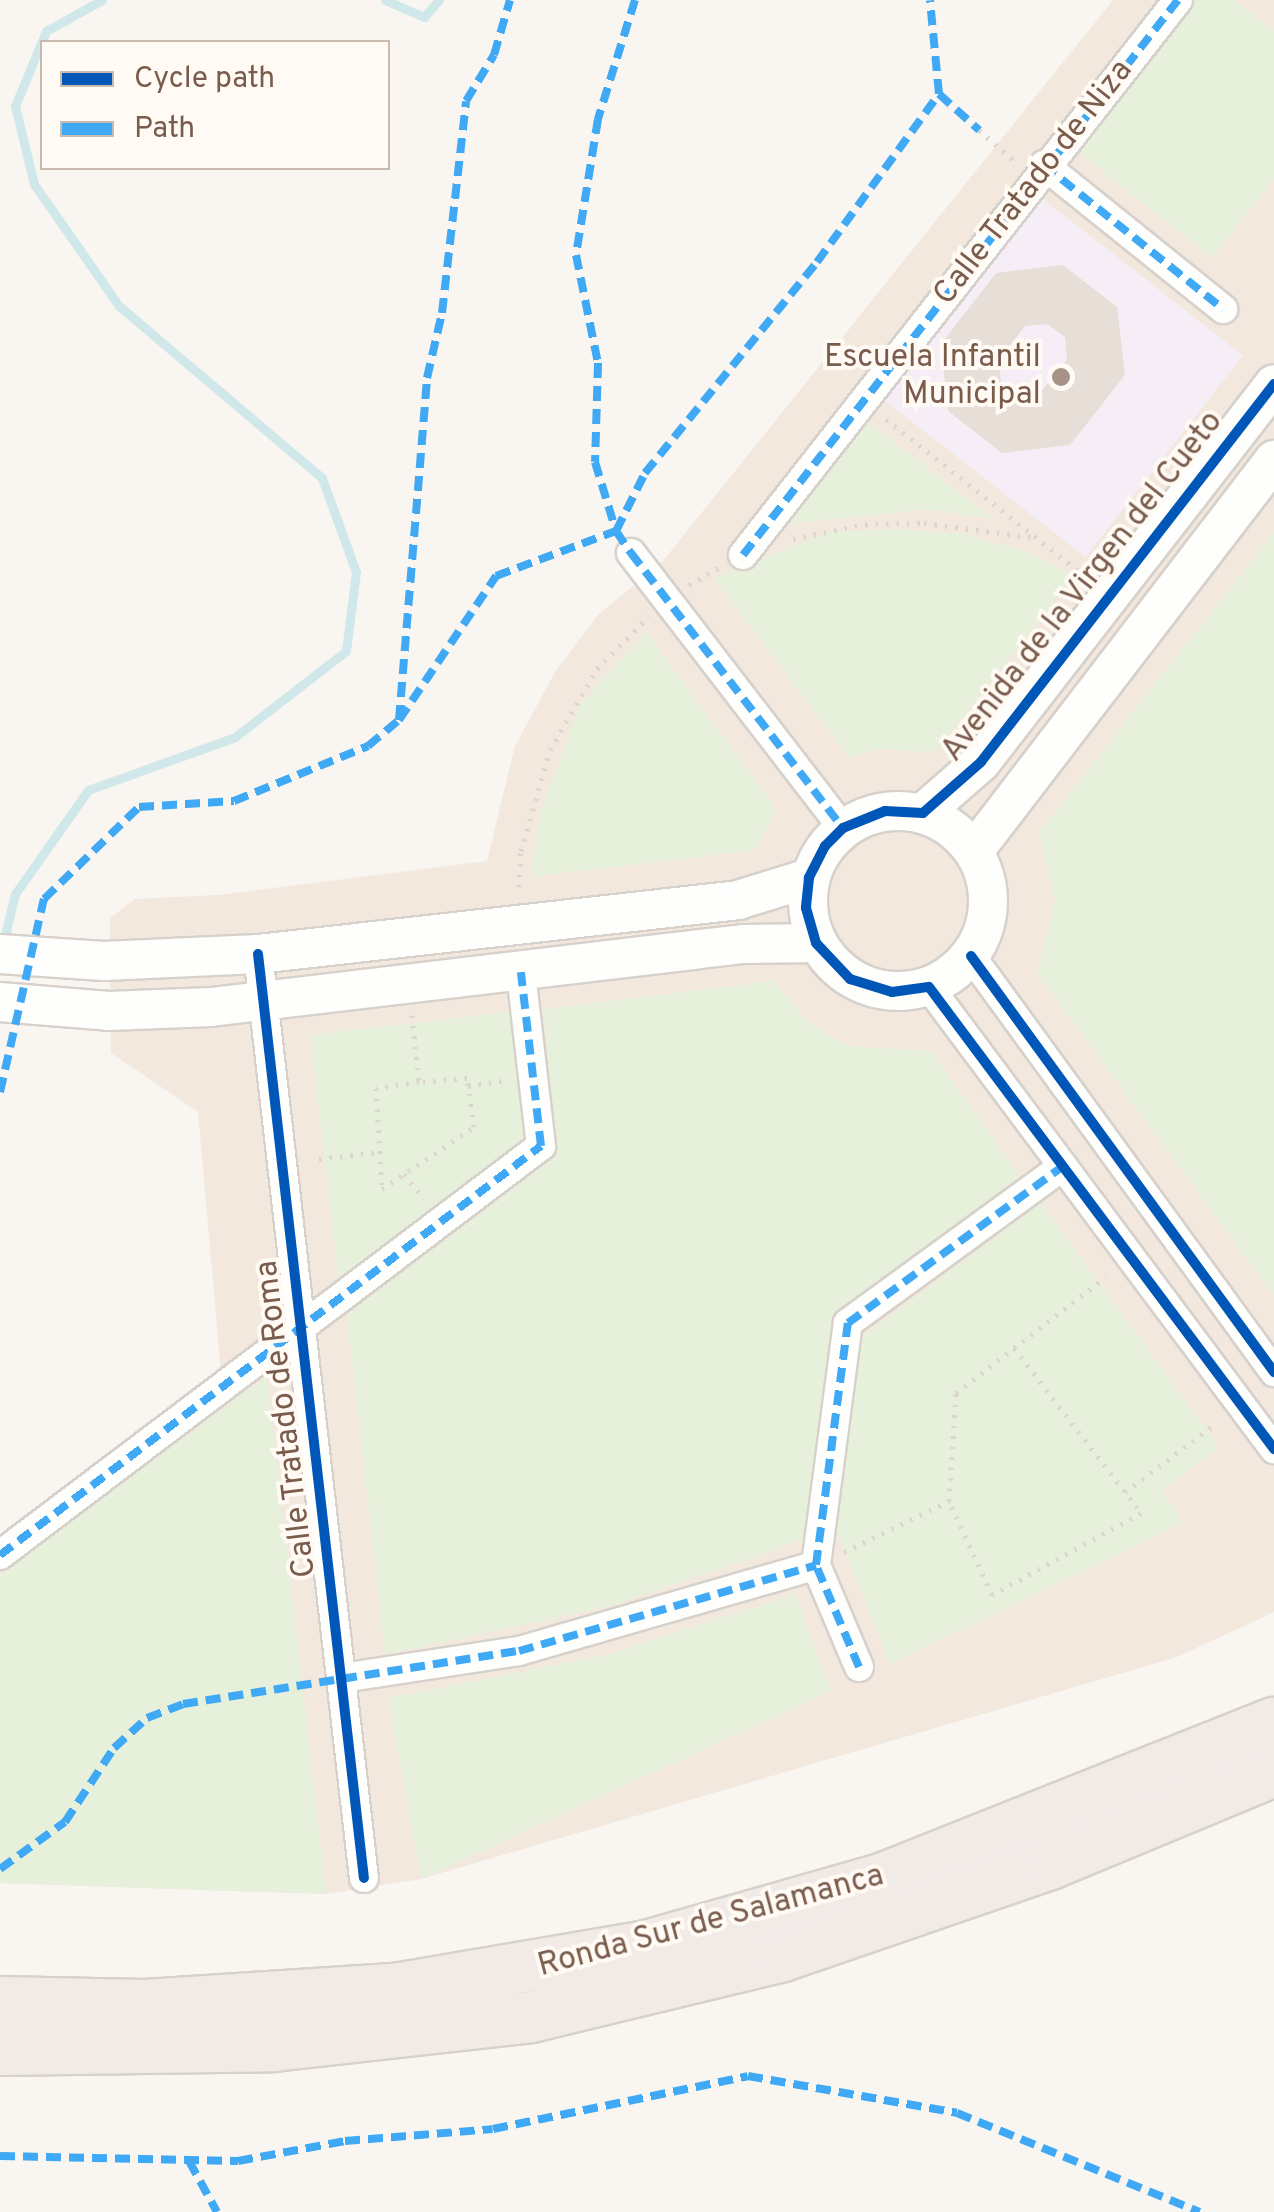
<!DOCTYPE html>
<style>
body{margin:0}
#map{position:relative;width:1274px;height:2212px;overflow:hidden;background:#f9f5f0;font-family:Overpass,sans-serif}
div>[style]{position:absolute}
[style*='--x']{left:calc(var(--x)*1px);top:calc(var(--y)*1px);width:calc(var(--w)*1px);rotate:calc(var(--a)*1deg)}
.residential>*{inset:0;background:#f2e8de}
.education>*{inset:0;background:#f6eef6;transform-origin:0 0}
.green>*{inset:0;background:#e7f0db}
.stream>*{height:9px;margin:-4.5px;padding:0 4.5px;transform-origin:4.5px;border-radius:4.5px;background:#d0e8ea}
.building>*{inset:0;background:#e6ded7}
.path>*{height:5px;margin-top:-2.5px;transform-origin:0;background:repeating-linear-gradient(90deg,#dcd5d0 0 2.5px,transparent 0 10.5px)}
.roads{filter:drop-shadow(2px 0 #d7d1cb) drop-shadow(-2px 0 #d7d1cb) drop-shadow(0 2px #d7d1cb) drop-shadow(0 -2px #d7d1cb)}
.street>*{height:28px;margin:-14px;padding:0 14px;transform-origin:14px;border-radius:14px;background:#fefefd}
.secondary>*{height:38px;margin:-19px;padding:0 19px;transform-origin:19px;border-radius:19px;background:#fefefd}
.secondary>.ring{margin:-19px;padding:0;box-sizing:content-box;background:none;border:38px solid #fefefd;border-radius:50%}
.highway>*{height:50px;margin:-25px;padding:0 25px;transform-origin:25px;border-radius:25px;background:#f2eae7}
.quiet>*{height:8px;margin-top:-4px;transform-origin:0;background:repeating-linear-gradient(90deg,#3fa9f5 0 15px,transparent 0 23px)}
.cycleway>*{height:10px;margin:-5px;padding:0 5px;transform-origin:5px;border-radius:5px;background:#0057b8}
.dots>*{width:28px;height:28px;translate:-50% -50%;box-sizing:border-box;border:5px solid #fffaf3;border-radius:50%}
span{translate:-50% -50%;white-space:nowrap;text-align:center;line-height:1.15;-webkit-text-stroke:8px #fffaf3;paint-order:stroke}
.street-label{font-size:32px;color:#7a5c4d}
.poi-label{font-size:32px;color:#7a5c4d}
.right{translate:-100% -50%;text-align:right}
.legend{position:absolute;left:40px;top:40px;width:350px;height:130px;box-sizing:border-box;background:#fffaf3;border:2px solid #cabbb1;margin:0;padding:12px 18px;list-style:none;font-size:30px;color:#7a5c4d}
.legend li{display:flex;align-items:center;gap:20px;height:50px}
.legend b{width:50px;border:2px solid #cabbb1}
</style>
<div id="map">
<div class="residential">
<i style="clip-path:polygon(1113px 0,1274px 0,1274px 1612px,1177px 1657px,421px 1879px,326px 1894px,0 1883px,0 1540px,221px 1372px,198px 1112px,111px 1053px,110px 918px,135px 899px,219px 895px,487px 861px,515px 746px,555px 672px,598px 615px,662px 562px)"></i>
</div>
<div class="education">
<i style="left:1039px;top:196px;width:259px;height:256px;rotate:38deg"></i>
</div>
<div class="green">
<i style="clip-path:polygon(1195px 0,1235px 0,1274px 32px,1274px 179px,1212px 258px,1076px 150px)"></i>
<i style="clip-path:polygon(866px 421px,994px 519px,927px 509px,782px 525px)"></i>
<i style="clip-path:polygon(897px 529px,963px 534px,1025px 551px,1074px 576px,935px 753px,880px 749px,849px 757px,714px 578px,829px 532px)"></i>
<i style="clip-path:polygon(1274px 532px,1274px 1296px,1037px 973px,1055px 902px,1039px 832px)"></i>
<i style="clip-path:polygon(646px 632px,777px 810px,755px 850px,531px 877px,540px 813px,581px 703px)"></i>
<i style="clip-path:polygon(774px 981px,811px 1025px,849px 1046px,931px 1051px,1025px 1183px,839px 1321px,805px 1539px,614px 1605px,385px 1655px,347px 1315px,558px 1155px,543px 1009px)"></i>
<i style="clip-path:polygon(515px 1011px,530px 1141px,339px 1283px,310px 1035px)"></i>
<i style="clip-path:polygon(1041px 1203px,1219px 1447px,1162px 1491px,1183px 1523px,890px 1664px,834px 1524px,862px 1337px)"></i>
<i style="clip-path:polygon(267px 1376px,326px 1894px,0 1883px,0 1575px)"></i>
<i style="clip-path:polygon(795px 1594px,831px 1691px,421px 1879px,388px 1698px,606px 1655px)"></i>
</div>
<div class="stream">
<i style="--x:385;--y:0;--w:43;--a:23.6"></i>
<i style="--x:424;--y:17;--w:23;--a:-49"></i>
<i style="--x:2;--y:947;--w:55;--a:-76.2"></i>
<i style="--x:15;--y:894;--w:127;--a:-54.9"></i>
<i style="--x:88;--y:790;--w:156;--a:-19.8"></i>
<i style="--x:235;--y:737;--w:140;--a:-37.8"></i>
<i style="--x:346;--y:651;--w:80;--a:-82.8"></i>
<i style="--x:356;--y:572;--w:100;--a:-109.9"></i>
<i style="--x:322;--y:478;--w:266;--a:-139.7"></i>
<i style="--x:119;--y:306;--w:149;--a:-124.9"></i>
<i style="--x:34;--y:184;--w:80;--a:-103.7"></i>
<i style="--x:15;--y:106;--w:81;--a:-67.5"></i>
<i style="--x:46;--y:31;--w:64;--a:-29"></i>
</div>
<div class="building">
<i style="clip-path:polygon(evenodd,1063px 265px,1117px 307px,1125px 375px,1070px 445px,1002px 453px,948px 411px,941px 344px,996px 273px,1063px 265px,1047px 324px,1065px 337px,1067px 359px,1041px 392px,1019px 395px,1001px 382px,999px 360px,1025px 326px,1047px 324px)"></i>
</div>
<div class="path">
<i style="--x:979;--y:130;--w:52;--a:41.1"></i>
<i style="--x:886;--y:419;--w:253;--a:38.3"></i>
<i style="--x:793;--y:539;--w:74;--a:-11.8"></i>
<i style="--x:865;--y:524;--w:59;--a:-1"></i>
<i style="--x:924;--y:523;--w:115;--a:7.5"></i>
<i style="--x:689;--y:585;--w:34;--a:-30"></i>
<i style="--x:519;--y:887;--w:36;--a:-87"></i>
<i style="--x:521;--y:851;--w:105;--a:-74"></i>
<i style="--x:550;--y:750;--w:94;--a:-59.9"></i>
<i style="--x:597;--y:669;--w:74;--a:-45.5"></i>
<i style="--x:412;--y:1015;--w:67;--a:84"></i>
<i style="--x:419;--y:1082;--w:43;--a:172.1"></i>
<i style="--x:376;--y:1088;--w:101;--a:86.6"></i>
<i style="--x:382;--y:1189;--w:111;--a:-34"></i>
<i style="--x:474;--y:1127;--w:49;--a:-98.1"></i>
<i style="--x:467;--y:1078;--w:48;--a:175.2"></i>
<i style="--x:468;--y:1086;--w:41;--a:-8.3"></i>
<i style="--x:319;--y:1159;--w:58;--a:-6.9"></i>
<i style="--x:404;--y:1174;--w:32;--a:51"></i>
<i style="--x:1014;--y:1348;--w:208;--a:52.4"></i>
<i style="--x:1141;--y:1513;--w:170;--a:151.2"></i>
<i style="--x:992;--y:1595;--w:103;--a:-114.6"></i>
<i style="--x:949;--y:1501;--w:108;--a:-86.3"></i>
<i style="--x:956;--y:1393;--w:73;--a:-37.8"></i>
<i style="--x:1014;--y:1348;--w:116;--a:-37.7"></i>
<i style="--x:1125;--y:1492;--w:111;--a:-37"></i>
<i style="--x:844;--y:1552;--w:117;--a:-25.9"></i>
</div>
<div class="roads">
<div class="street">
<i style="--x:1044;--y:165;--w:230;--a:38.8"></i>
<i style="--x:631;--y:553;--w:347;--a:52.4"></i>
<i style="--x:743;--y:555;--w:705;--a:-51.91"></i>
<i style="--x:258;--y:954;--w:930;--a:83.46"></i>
<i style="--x:971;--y:956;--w:515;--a:53.93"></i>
<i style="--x:929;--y:987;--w:577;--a:53.25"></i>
<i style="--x:0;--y:1555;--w:678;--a:-37.09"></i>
<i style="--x:541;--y:1146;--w:175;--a:-96.6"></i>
<i style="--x:859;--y:1667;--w:111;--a:-112.9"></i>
<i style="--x:816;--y:1565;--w:244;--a:-82.5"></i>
<i style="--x:848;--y:1323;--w:266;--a:-36.1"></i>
<i style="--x:342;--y:1678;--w:179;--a:-8.7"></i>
<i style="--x:519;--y:1651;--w:309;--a:-16.1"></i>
</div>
<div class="secondary">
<i class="ring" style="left:808px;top:811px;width:142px;height:142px"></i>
<i style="--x:923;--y:813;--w:77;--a:-41.3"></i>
<i style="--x:981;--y:762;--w:478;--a:-52.2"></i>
<i style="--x:974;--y:851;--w:493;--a:-52.5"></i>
<i style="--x:0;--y:954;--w:104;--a:3.9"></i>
<i style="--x:104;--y:961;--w:154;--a:-2.6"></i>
<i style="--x:258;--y:954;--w:483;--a:-6.4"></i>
<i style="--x:738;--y:900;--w:74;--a:-17.2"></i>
<i style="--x:0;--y:1002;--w:109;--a:4.7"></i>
<i style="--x:109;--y:1011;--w:102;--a:-2.2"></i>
<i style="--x:211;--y:1007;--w:536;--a:-6.75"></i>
<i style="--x:743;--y:944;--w:73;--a:-0.8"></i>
</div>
<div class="highway">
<i style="--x:0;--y:2002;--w:145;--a:1.2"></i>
<i style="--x:145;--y:2005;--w:251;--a:-3.7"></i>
<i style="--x:395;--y:1989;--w:255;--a:-9.7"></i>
<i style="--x:646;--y:1946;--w:248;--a:-15.9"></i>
<i style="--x:884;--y:1878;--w:420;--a:-21.7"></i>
<i style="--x:0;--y:2050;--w:274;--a:-0.8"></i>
<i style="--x:274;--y:2046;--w:259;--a:-6.4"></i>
<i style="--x:531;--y:2017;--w:259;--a:-13.6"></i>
<i style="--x:783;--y:1956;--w:282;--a:-19"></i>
<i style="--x:1050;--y:1864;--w:243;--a:-22.5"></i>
</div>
</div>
<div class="quiet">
<i style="--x:635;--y:0;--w:125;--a:107.3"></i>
<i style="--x:598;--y:119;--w:138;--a:99.2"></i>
<i style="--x:576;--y:255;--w:110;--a:78.5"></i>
<i style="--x:598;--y:363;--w:99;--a:91.7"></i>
<i style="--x:595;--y:462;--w:72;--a:73.1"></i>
<i style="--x:616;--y:531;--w:27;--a:56"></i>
<i style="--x:631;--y:553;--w:347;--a:52.4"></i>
<i style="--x:939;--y:94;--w:54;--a:42"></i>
<i style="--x:1044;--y:165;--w:230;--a:38.8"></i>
<i style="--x:743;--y:555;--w:705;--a:-51.91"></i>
<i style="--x:399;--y:720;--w:343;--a:-85.3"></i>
<i style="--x:427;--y:378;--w:67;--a:-77"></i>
<i style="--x:442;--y:313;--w:213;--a:-83.5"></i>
<i style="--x:466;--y:101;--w:54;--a:-58.7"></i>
<i style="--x:494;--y:55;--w:57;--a:-73.8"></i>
<i style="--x:0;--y:1092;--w:198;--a:-77.2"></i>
<i style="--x:44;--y:899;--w:132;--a:-44.1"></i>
<i style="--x:139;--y:807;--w:95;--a:-3.6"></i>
<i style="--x:234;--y:801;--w:145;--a:-22.3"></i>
<i style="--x:368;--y:746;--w:40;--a:-40"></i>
<i style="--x:399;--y:720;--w:174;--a:-56"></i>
<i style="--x:496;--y:576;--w:128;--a:-20.6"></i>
<i style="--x:616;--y:531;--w:65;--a:-63.4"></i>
<i style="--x:645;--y:473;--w:272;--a:-50.8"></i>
<i style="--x:817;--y:262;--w:208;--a:-54"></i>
<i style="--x:939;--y:94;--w:94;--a:-95.5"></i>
<i style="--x:0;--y:1555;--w:678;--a:-37.09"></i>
<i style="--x:541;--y:1146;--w:175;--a:-96.6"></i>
<i style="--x:859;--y:1667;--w:111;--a:-112.9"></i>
<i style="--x:816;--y:1565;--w:244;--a:-82.5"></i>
<i style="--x:848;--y:1323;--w:266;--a:-36.1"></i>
<i style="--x:0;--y:1869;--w:80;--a:-35.9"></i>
<i style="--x:65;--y:1822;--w:89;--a:-56.5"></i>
<i style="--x:114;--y:1748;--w:45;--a:-42.3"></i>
<i style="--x:147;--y:1718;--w:39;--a:-21"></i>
<i style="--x:183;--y:1704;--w:340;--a:-9"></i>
<i style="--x:519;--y:1651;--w:309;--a:-16.1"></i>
<i style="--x:0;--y:2156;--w:238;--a:1.2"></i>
<i style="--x:238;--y:2161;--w:109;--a:-10.6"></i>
<i style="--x:345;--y:2141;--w:148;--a:-4.6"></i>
<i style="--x:493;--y:2129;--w:260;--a:-11.7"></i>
<i style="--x:748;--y:2076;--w:212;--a:10"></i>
<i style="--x:957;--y:2113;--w:262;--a:22.2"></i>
<i style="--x:189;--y:2161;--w:58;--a:61.2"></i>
</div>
<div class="cycleway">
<i style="--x:1274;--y:384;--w:478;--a:127.8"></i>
<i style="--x:981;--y:762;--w:77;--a:138.7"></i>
<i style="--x:923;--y:813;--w:38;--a:-177"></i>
<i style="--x:885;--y:811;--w:45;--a:158"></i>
<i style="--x:843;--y:828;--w:25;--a:135"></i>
<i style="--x:825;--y:846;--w:36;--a:117"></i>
<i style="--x:809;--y:878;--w:30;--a:96"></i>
<i style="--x:806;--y:908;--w:36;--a:74"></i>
<i style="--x:816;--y:943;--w:50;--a:46.6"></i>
<i style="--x:850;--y:979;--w:44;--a:17.2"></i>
<i style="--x:892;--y:992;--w:37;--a:-8"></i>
<i style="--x:929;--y:987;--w:577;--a:53.25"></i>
<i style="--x:258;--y:954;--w:930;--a:83.46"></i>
<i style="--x:971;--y:956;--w:515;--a:53.93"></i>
</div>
<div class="dots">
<i style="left:1061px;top:377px;background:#a69286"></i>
</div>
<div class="street-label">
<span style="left:1034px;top:183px;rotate:-52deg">Calle Tratado de Niza</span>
<span style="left:1083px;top:587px;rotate:-52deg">Avenida de la Virgen del Cueto</span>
<span style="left:287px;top:1419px;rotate:-97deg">Calle Tratado de Roma</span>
<span style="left:711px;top:1922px;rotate:-15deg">Ronda Sur de Salamanca</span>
</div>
<div class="poi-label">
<span class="right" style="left:1041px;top:377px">Escuela Infantil<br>Municipal</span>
</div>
<ul class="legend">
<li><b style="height:12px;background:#0057b8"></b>Cycle path</li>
<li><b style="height:12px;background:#3fa9f5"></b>Path</li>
</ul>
</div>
